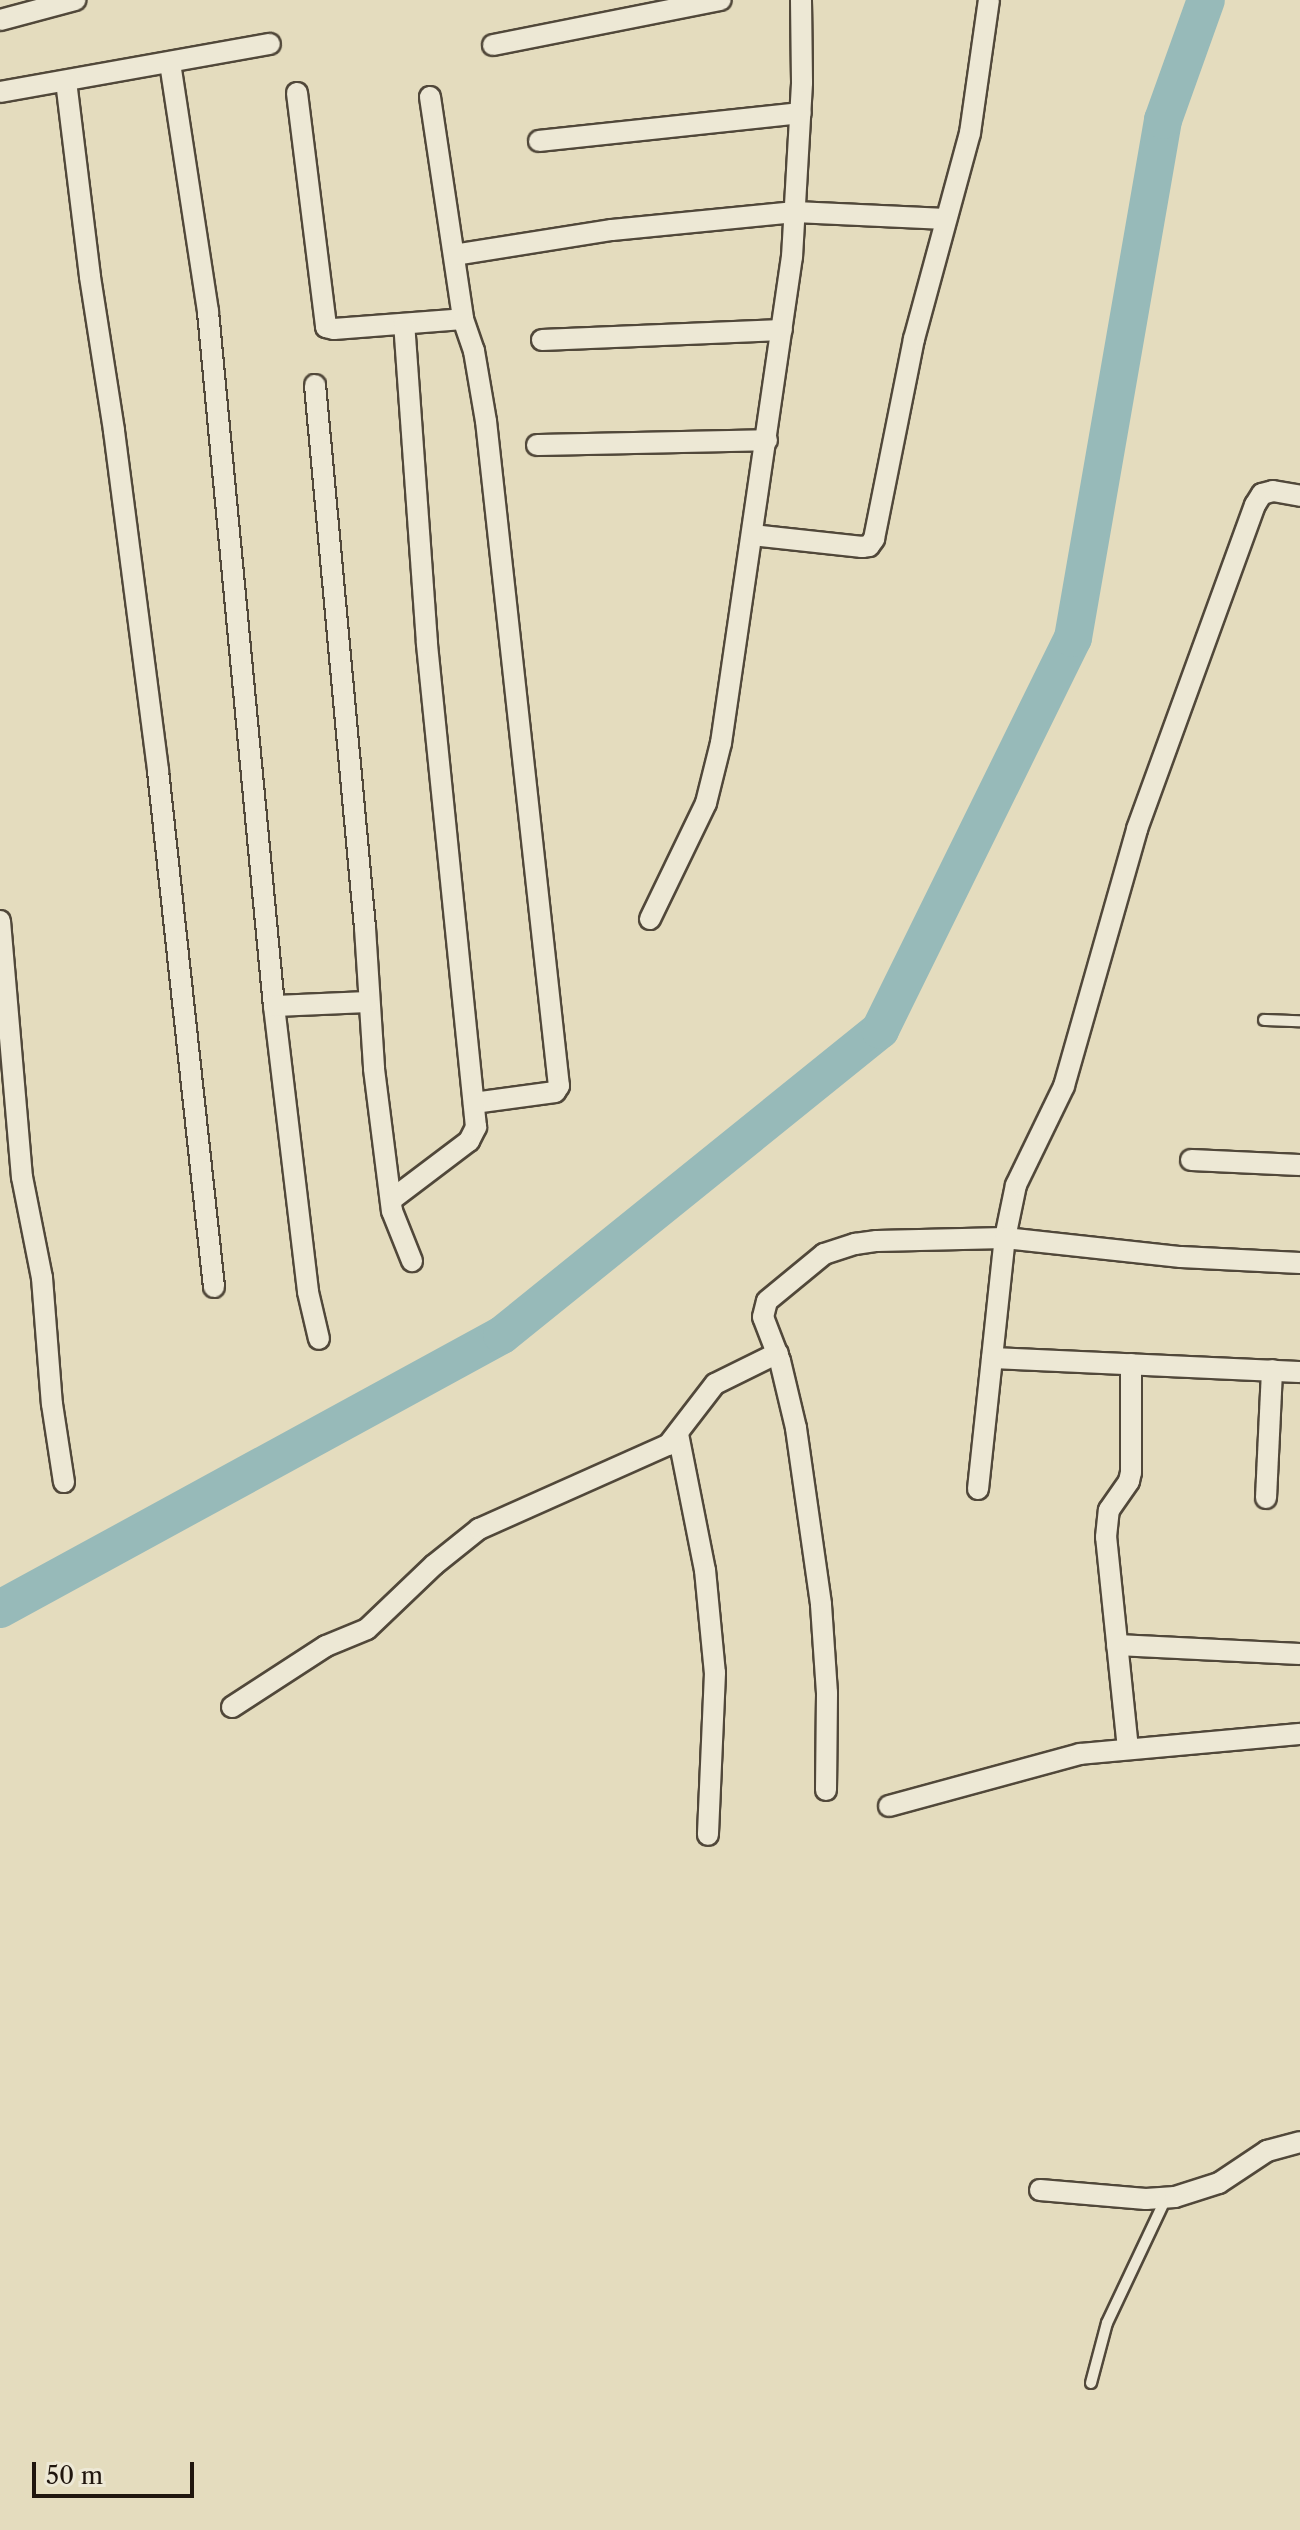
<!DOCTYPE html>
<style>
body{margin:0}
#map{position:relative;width:1300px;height:2530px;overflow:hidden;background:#e4dcbe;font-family:"Libre Caslon Text",serif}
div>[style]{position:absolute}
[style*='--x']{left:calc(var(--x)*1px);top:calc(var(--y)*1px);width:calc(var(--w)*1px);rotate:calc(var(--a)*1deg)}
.river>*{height:38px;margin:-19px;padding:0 19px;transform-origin:19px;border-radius:19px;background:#97bab9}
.roads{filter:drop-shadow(2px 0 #51483a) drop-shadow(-2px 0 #51483a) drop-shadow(0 2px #51483a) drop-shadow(0 -2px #51483a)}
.service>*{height:10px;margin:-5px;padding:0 5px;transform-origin:5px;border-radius:5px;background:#ede8d5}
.minor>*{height:20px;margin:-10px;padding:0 10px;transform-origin:10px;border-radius:10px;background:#ede8d5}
span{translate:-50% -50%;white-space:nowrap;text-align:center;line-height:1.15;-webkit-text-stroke:7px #ede8d5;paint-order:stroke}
.scale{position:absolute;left:32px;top:2462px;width:162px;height:36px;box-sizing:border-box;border:4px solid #20160e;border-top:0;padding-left:10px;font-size:24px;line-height:28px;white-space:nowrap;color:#20160e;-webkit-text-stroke:6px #ede8d5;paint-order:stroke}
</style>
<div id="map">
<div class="river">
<i style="--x:0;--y:1609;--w:572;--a:-28.63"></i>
<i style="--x:502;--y:1335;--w:486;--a:-38.9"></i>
<i style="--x:880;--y:1030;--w:437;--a:-63.8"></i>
<i style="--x:1073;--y:638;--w:526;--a:-80.14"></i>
<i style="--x:1163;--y:120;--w:127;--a:-70.3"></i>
</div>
<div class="roads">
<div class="service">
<i style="--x:1264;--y:1020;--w:36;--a:2"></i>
<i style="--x:1091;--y:2383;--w:62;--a:-75.1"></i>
<i style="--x:1107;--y:2323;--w:138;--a:-64.7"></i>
</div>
<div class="minor">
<i style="--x:0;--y:20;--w:78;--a:-14.9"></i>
<i style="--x:493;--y:45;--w:232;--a:-11.2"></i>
<i style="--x:170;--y:63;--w:252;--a:81.3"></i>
<i style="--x:208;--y:312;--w:697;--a:84.57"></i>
<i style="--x:274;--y:1006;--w:288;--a:83.2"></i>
<i style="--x:308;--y:1292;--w:48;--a:76.8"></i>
<i style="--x:66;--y:81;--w:197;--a:83"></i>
<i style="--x:90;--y:277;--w:156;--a:81.1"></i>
<i style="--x:114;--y:431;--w:343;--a:82.6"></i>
<i style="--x:158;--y:771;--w:519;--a:83.81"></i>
<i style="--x:0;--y:92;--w:274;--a:-10.1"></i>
<i style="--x:297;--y:93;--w:236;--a:82.9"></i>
<i style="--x:326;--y:327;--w:8;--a:14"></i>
<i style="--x:334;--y:329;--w:129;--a:-4.4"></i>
<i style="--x:430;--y:97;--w:224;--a:81.5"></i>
<i style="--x:463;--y:319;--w:34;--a:71"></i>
<i style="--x:474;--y:351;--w:71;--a:80.3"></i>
<i style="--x:486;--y:421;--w:669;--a:83.74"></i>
<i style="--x:559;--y:1086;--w:7;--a:124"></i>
<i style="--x:555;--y:1092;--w:82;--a:172.3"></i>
<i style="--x:539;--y:141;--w:263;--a:-6.1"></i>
<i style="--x:454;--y:255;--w:160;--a:-9"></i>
<i style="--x:612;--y:230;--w:184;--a:-5.6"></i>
<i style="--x:795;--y:212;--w:151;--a:2.7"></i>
<i style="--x:542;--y:340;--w:240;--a:-2.4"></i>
<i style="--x:315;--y:385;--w:545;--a:84.74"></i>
<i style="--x:365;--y:928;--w:141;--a:86.3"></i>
<i style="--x:374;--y:1069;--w:143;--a:82.8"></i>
<i style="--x:392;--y:1211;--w:54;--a:68.2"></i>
<i style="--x:537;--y:445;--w:230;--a:-1.2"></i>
<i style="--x:752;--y:535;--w:111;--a:6.2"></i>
<i style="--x:862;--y:547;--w:7;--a:-8"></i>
<i style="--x:869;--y:546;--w:9;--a:-54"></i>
<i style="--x:874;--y:539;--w:204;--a:-78.7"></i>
<i style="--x:914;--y:339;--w:213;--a:-74.8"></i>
<i style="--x:970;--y:133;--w:134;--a:-81.9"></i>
<i style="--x:650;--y:919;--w:129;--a:-64.2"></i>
<i style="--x:706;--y:803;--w:62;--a:-76"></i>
<i style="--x:721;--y:743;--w:491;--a:-81.7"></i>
<i style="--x:792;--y:257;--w:175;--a:-86.7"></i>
<i style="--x:802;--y:82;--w:82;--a:-90.7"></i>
<i style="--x:0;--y:921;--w:257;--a:85.1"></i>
<i style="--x:22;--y:1177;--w:103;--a:78.8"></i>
<i style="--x:42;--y:1278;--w:126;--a:85.5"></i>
<i style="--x:52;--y:1404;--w:79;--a:81.3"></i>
<i style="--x:274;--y:1006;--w:95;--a:-2.4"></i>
<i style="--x:1191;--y:1160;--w:109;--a:2.6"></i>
<i style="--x:391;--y:1200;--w:98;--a:-37.1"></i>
<i style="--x:469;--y:1141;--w:16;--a:-63"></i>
<i style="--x:476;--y:1127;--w:486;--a:-95.8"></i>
<i style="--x:427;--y:643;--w:319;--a:-94.1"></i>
<i style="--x:992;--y:1358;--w:308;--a:2.6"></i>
<i style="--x:678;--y:1434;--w:139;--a:78.8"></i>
<i style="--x:705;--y:1570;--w:103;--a:84.5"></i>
<i style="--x:715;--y:1673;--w:162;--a:92.5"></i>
<i style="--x:978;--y:1489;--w:252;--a:-83.9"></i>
<i style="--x:1005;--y:1238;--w:54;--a:-78.3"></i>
<i style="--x:1016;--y:1185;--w:110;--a:-64.1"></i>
<i style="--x:1064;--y:1086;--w:267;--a:-74.1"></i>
<i style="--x:1137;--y:829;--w:345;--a:-70"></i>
<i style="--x:1255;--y:505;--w:13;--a:-58"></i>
<i style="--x:1262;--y:494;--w:11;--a:-15"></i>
<i style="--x:1273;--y:491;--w:27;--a:10"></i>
<i style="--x:1266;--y:1498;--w:128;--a:-87.3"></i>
<i style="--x:1117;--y:1645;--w:183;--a:2.8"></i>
<i style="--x:232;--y:1707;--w:112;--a:-33"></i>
<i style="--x:326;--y:1646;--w:44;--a:-22.5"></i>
<i style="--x:367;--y:1629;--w:93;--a:-43.7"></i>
<i style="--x:434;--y:1565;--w:58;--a:-38.7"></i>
<i style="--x:479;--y:1529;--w:207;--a:-24"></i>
<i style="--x:668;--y:1445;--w:77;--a:-52.4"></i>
<i style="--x:715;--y:1384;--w:70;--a:-26.2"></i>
<i style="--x:1128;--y:1749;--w:213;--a:-95.9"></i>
<i style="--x:1106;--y:1537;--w:27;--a:-84"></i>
<i style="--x:1109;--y:1510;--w:35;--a:-55"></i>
<i style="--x:1129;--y:1481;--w:9;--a:-77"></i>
<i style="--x:1131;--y:1472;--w:108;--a:-90"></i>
<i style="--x:826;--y:1790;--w:97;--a:-89.4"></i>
<i style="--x:827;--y:1693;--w:89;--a:-93.9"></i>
<i style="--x:821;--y:1604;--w:178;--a:-98.1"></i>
<i style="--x:796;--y:1428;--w:69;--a:-103.4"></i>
<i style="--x:780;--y:1361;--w:47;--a:-111.1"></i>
<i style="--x:763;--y:1317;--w:16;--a:-76"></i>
<i style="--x:767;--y:1301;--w:74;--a:-39.5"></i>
<i style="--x:824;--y:1254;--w:33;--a:-18"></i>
<i style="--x:855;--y:1244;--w:22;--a:-8"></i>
<i style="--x:877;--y:1241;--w:128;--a:-1.3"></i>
<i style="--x:1005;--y:1238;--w:177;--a:6.2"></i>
<i style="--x:1181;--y:1257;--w:119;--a:2.9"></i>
<i style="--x:889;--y:1806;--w:198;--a:-15.2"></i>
<i style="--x:1080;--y:1754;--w:221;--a:-5.2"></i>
<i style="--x:1040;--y:2190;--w:106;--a:4.9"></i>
<i style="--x:1146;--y:2199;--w:29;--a:-4"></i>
<i style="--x:1175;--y:2197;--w:46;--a:-17.7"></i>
<i style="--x:1219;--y:2183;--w:58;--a:-33.7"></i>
<i style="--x:1267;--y:2151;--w:34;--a:-15"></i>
</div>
</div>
<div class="scale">50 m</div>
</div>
